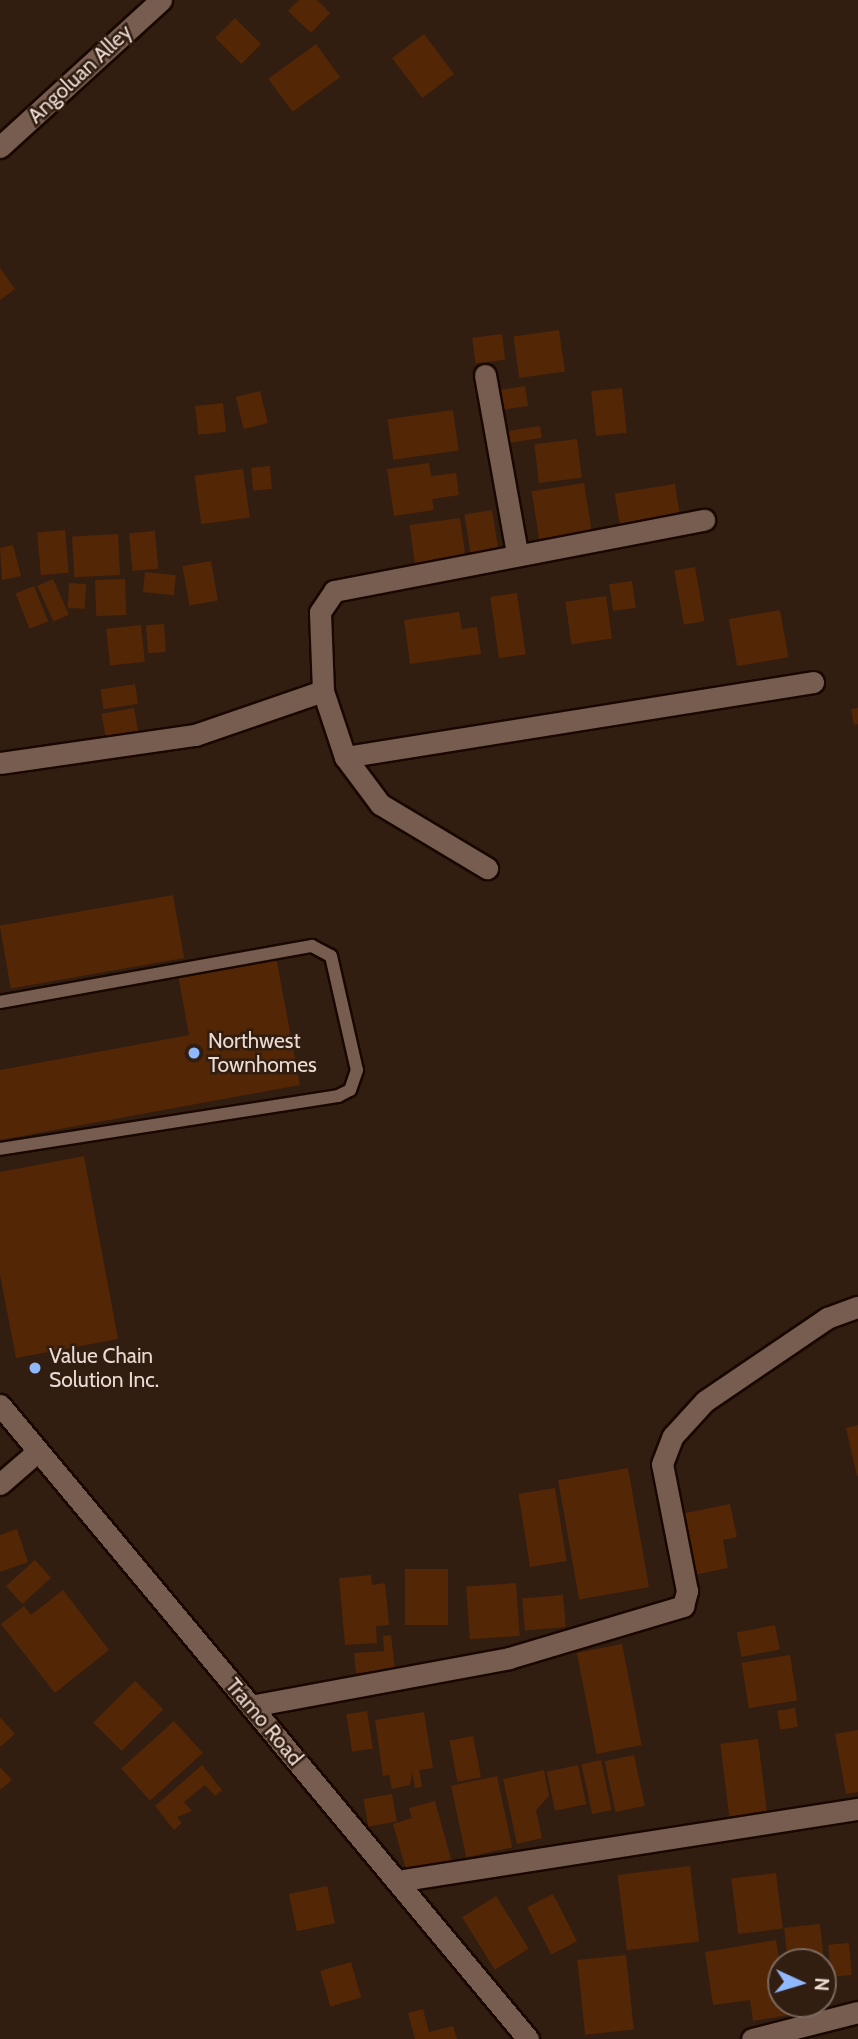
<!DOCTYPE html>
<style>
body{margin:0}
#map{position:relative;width:858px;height:2039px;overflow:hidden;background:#321d11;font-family:Cabin,sans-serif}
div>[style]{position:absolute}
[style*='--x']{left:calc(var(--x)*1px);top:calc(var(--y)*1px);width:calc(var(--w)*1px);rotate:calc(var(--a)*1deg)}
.building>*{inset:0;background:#532606;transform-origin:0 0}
.roads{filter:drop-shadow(2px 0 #190700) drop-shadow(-2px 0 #190700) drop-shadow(0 2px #190700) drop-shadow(0 -2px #190700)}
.lane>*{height:12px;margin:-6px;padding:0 6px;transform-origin:6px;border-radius:6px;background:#765d4f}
.street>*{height:21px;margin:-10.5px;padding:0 10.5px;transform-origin:10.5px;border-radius:10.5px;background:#765d4f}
.secondary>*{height:21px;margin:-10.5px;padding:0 10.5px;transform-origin:10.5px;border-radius:10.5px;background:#765d4f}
.dots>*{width:19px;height:19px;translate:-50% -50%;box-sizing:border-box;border:4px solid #321d11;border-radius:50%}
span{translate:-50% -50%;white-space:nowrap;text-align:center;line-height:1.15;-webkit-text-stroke:5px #321d11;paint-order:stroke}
.street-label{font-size:21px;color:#e9dad2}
.poi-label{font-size:21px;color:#e9dad2}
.left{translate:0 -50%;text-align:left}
.north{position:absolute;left:767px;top:1948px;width:70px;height:70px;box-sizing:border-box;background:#321d11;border:2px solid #7b695e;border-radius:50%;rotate:94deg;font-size:19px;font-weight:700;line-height:28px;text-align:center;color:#e9dad2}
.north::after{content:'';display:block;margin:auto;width:24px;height:32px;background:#90b8fd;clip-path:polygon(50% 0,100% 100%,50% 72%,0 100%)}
</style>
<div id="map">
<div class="building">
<i style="clip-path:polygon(299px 0,317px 0,330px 13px,311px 33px,288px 11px)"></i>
<i style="left:235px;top:18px;width:37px;height:28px;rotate:45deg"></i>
<i style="left:424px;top:34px;width:50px;height:40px;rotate:53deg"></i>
<i style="left:316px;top:44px;width:41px;height:59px;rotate:54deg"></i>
<i style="clip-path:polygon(0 268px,15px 289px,0 300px)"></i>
<i style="left:559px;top:330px;width:42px;height:46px;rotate:82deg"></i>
<i style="left:502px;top:334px;width:26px;height:30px;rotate:83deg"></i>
<i style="left:525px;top:386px;width:20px;height:31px;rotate:81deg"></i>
<i style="left:622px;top:388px;width:45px;height:31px;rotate:84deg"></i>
<i style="left:260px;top:391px;width:33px;height:25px;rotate:76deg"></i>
<i style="left:223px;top:403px;width:29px;height:28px;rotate:84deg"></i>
<i style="left:453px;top:410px;width:41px;height:66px;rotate:82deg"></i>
<i style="left:540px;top:426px;width:12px;height:37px;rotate:81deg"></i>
<i style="left:577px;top:439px;width:39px;height:43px;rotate:83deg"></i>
<i style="clip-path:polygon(429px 463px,431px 476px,456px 473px,459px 495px,432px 499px,434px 510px,394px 516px,387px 469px)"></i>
<i style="left:270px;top:466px;width:23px;height:19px;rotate:85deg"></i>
<i style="left:243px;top:469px;width:49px;height:49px;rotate:82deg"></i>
<i style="left:584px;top:483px;width:53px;height:53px;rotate:81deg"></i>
<i style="left:675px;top:484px;width:38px;height:61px;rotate:81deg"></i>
<i style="left:492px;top:510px;width:39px;height:28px;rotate:81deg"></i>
<i style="left:460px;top:518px;width:42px;height:51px;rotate:82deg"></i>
<i style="left:65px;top:530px;width:43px;height:28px;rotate:85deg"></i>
<i style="left:155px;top:531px;width:38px;height:26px;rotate:85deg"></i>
<i style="left:118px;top:534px;width:41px;height:46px;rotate:87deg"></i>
<i style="clip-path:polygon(13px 545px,21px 576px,2px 580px,0 548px)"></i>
<i style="left:211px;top:561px;width:40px;height:29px;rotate:80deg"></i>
<i style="left:695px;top:567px;width:55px;height:21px;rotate:80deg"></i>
<i style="left:145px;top:572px;width:31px;height:20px;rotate:6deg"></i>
<i style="left:53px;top:579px;width:39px;height:17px;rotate:66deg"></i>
<i style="left:125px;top:579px;width:36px;height:30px;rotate:88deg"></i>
<i style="left:632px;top:581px;width:27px;height:23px;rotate:82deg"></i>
<i style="left:69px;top:583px;width:17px;height:25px;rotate:3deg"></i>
<i style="left:34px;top:586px;width:38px;height:20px;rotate:68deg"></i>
<i style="left:517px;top:593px;width:62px;height:27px;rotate:82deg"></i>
<i style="left:606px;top:596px;width:43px;height:41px;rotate:82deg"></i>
<i style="left:780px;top:610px;width:48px;height:52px;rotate:80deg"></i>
<i style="clip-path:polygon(459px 612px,462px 629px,477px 627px,481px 654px,410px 664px,404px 620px)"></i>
<i style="left:164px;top:624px;width:28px;height:18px;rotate:86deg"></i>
<i style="left:141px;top:625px;width:37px;height:35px;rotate:84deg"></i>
<i style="left:135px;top:684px;width:20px;height:35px;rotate:81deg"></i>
<i style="left:134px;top:708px;width:35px;height:33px;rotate:80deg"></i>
<i style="clip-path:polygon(858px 708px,858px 724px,854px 725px,851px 709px)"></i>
<i style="left:173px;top:895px;width:64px;height:176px;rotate:80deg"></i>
<i style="clip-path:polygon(276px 957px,300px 1085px,0 1140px,0 1070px,189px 1035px,178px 975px)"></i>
<i style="clip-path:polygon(84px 1156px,118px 1339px,16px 1358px,0 1275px,0 1172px)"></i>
<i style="clip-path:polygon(858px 1425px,858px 1476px,857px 1476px,846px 1428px)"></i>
<i style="left:628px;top:1468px;width:121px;height:71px;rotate:80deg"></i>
<i style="left:555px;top:1488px;width:74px;height:37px;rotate:81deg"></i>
<i style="clip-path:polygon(730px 1504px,737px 1537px,723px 1540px,728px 1568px,689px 1576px,676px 1515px)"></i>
<i style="clip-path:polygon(17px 1529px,28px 1562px,0 1572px,0 1535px)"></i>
<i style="left:35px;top:1560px;width:24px;height:39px;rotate:48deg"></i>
<i style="left:405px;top:1569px;width:43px;height:56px"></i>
<i style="clip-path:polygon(371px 1575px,372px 1585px,385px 1583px,389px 1625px,376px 1626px,377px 1643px,345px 1645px,339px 1578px)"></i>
<i style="left:516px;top:1583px;width:53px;height:50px;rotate:86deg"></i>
<i style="clip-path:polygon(63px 1590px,109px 1650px,55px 1693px,1px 1624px,24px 1606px,31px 1615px)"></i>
<i style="left:563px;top:1595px;width:32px;height:41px;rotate:85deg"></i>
<i style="left:775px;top:1625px;width:25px;height:39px;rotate:79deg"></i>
<i style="clip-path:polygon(391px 1635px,395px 1670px,356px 1673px,354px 1653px,384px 1651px,383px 1636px)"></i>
<i style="left:622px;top:1644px;width:103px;height:46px;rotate:79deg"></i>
<i style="left:790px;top:1655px;width:46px;height:49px;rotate:81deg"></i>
<i style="left:135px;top:1681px;width:40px;height:59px;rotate:45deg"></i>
<i style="left:795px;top:1708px;width:19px;height:18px;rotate:81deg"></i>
<i style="left:367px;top:1711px;width:38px;height:21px;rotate:81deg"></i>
<i style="clip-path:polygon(424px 1712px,433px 1768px,419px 1770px,422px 1787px,415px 1788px,412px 1772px,410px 1785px,392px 1789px,389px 1775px,383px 1776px,375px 1720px)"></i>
<i style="clip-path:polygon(0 1717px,15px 1734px,0 1747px)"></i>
<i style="left:174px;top:1721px;width:43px;height:71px;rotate:48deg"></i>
<i style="clip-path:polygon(858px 1730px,858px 1792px,846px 1794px,835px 1734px)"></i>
<i style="left:473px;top:1736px;width:42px;height:24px;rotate:79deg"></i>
<i style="left:758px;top:1739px;width:82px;height:38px;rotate:83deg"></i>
<i style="left:634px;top:1755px;width:52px;height:30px;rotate:78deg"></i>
<i style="left:601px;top:1760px;width:51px;height:20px;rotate:78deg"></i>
<i style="clip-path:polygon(202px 1765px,222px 1790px,215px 1796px,205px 1785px,184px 1802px,192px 1811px,177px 1817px,182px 1823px,174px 1830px,155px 1806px)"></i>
<i style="left:578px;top:1765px;width:40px;height:32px;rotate:78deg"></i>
<i style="clip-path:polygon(0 1767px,12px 1780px,0 1790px)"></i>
<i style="clip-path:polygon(544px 1770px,549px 1796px,536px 1810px,542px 1838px,517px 1844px,503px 1779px)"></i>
<i style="left:497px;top:1776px;width:73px;height:47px;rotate:78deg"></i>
<i style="left:392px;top:1794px;width:28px;height:29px;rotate:80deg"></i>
<i style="clip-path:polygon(435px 1801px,452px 1863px,408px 1876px,393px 1824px,412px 1818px,409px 1808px)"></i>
<i style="left:690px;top:1866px;width:76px;height:73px;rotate:83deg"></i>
<i style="left:776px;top:1873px;width:56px;height:45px;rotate:83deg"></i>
<i style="left:327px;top:1886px;width:38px;height:39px;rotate:78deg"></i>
<i style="left:553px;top:1894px;width:53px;height:29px;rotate:63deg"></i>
<i style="left:496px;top:1896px;width:62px;height:40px;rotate:58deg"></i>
<i style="left:820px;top:1924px;width:38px;height:36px;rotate:84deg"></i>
<i style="clip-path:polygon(776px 1940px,788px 2015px,753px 2021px,750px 2000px,713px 2005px,705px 1952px)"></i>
<i style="left:849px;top:1943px;width:32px;height:21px;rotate:85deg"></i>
<i style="left:626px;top:1955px;width:75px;height:49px;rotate:84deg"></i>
<i style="left:351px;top:1962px;width:37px;height:32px;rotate:74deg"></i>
<i style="clip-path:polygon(423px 2009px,429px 2032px,453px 2026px,457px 2039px,415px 2039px,408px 2013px)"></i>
</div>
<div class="roads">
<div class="lane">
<i style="--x:0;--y:1002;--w:317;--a:-10.2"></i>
<i style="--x:312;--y:946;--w:21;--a:28"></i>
<i style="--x:331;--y:956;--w:117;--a:77.2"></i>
<i style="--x:357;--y:1070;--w:21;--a:109"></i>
<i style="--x:350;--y:1090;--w:13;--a:153"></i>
<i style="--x:338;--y:1096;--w:342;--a:171.1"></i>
</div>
<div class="street">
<i style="--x:0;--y:147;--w:218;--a:-42.4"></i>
<i style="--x:485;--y:375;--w:181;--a:79.8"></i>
<i style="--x:323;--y:691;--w:70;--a:71.6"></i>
<i style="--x:345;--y:757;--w:474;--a:-9.1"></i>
<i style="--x:345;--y:757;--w:59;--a:53.3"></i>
<i style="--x:380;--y:804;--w:125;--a:30.9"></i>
<i style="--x:0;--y:763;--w:197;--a:-8.2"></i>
<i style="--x:195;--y:735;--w:135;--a:-19"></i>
<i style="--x:323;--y:691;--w:79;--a:-92.2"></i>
<i style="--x:320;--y:612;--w:25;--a:-56"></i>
<i style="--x:334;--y:591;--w:377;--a:-10.9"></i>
<i style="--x:0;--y:1484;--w:50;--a:-41"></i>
<i style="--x:251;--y:1706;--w:262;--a:-10.5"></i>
<i style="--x:509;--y:1658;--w:182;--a:-16.6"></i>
<i style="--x:683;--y:1606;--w:16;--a:-75"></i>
<i style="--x:687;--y:1591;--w:129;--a:-101.1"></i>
<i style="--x:662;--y:1464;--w:30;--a:-69"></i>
<i style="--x:673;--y:1436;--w:47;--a:-47.6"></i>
<i style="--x:705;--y:1401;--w:148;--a:-34.2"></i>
<i style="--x:827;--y:1318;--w:33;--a:-20"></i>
<i style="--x:397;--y:1881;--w:467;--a:-8.9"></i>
<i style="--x:752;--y:2039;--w:109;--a:-14.3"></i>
</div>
<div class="secondary">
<i style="--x:0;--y:1405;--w:825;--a:50.21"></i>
</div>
</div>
<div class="dots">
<i style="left:194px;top:1053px;background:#90b8fd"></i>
<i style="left:35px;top:1368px;background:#90b8fd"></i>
</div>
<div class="street-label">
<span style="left:80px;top:74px;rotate:-43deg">Angoluan Alley</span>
<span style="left:264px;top:1722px;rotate:50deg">Tramo Road</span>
</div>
<div class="poi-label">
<span class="left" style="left:208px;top:1053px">Northwest<br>Townhomes</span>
<span class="left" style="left:49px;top:1368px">Value Chain<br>Solution Inc.</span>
</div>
<div class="north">N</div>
</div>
